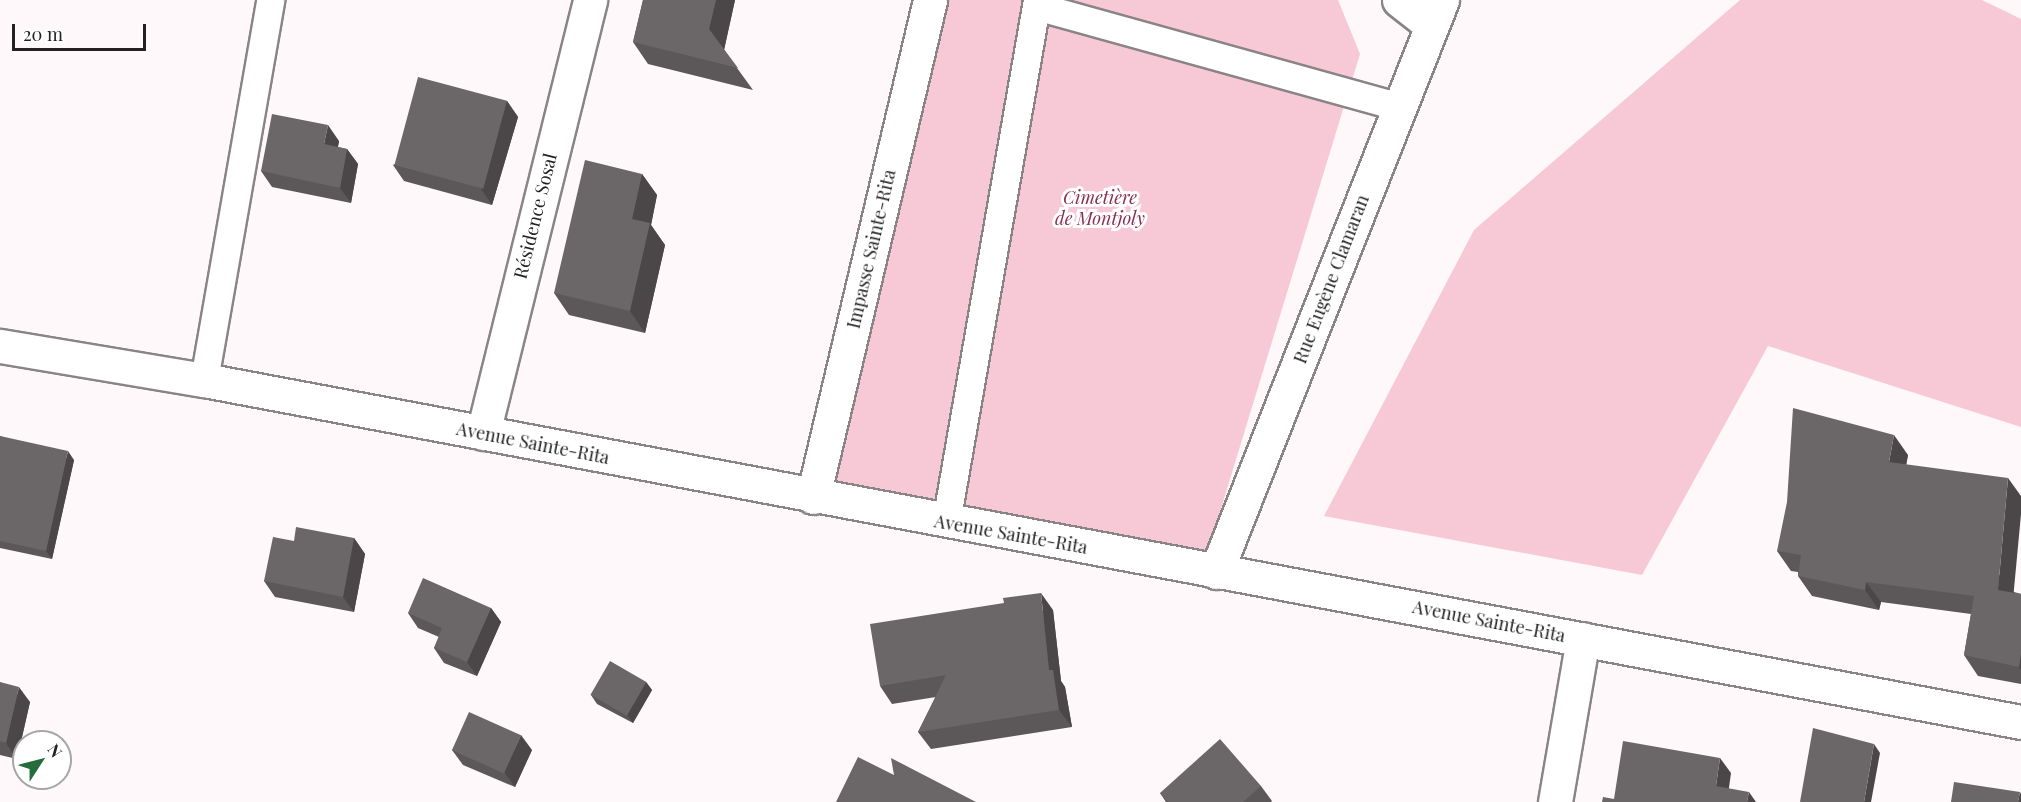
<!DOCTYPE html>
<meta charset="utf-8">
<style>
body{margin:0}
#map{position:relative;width:2021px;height:802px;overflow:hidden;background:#fff8fa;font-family:"Playfair Display",serif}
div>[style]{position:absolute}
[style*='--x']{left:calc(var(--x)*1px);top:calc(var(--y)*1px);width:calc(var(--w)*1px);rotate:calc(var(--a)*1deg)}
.green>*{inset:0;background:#f7c8d5}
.roads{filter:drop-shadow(2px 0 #8a8486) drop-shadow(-2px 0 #8a8486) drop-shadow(0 2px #8a8486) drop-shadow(0 -2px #8a8486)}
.service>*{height:27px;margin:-13.5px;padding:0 13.5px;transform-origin:13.5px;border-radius:13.5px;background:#fff}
.minor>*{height:33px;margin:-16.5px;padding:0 16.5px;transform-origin:16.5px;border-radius:16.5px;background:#fff}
.wall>*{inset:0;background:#5c5859}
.shaded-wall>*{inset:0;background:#4b4748}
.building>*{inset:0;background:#6b6667;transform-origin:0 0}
span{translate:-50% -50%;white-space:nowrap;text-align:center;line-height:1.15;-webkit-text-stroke:6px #fff;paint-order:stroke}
.park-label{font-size:18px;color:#872f50;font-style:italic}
.street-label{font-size:18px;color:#232121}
.north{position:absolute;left:12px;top:730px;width:60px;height:60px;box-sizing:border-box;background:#fff;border:2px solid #a7a6a6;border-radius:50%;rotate:54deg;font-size:16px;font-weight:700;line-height:24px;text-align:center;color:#232121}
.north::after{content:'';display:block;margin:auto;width:21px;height:27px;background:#256e3b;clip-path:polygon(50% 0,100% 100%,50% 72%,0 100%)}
.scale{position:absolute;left:12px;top:24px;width:134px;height:27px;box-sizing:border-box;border:3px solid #232121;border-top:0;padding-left:8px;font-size:18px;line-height:21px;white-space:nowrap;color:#232121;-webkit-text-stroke:4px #fff;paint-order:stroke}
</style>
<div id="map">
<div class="green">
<i style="clip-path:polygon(945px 0,1338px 0,1360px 54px,1208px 551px,818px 483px)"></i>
<i style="clip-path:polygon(1740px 0,1982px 0,2021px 19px,2021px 427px,1768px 346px,1642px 575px,1324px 516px,1474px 230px)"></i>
</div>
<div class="roads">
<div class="service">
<i style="--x:1036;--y:6;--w:377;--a:15.5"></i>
<i style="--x:204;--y:380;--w:386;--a:-80.1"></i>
<i style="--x:946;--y:522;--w:530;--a:-80.11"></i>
</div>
<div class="minor">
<i style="--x:1399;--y:0;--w:41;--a:38"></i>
<i style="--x:0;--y:346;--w:207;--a:9.5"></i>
<i style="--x:204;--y:380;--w:1849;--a:10.66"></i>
<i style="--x:483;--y:433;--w:446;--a:-76.1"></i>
<i style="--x:813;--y:497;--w:511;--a:-76.75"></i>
<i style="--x:1216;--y:572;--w:615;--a:-68.44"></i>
<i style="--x:1555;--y:802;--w:165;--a:-80.3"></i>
</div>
</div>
<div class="wall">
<i style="clip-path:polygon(643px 0,735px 0,724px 50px,753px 90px,648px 64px,633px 42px)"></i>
<i style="clip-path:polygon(507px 101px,518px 117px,492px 205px,404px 181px,393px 165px)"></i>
<i style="clip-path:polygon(339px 141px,338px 147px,347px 149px,358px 164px,351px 203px,272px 187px,261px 171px)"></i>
<i style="clip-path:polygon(642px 174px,657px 195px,651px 225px,665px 245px,645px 333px,569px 315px,554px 293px)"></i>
<i style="clip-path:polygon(0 436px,74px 460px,52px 559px,0 548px)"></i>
<i style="clip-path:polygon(1908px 455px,1906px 465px,2014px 592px,2021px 594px,2021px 684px,1978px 676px,1964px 655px,1971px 614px,1881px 602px,1879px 610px,1812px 596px,1798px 576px,1798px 572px,1791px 571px,1777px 551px)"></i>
<i style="clip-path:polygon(354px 538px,365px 554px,354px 612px,275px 597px,264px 581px,294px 541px)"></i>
<i style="clip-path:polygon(491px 608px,501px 622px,477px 676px,444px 663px,434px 648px,439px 637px,418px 628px,408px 613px)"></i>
<i style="clip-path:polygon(1053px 610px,1061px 681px,1065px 687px,1072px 727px,931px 749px,918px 732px,936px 697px,892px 704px,880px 686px)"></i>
<i style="clip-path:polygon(0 682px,30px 702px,17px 759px,0 755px)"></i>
<i style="clip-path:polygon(646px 682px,652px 690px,633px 723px,597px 704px,591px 695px)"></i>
<i style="clip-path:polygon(452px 750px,532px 750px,515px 787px,463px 765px)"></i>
<i style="clip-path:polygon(1261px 786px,1272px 801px,1271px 802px,1166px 802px,1160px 793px)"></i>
</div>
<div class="shaded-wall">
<i style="clip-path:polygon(716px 0,735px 0,724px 50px,709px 29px)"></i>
<i style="clip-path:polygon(507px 101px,518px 117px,492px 205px,481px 189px)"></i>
<i style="clip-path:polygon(328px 125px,339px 141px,335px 160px,324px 144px)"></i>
<i style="clip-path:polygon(347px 149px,358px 164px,351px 203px,340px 188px)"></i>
<i style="clip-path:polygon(642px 174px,657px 195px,651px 225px,665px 245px,645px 333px,630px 311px,632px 219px)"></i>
<i style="clip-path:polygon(1894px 435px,1908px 455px,1903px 482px,1889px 462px)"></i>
<i style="clip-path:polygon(68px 451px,74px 460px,52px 559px,46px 551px)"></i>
<i style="clip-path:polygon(2008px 478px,2021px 496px,2021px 514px,2012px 610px,1998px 590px)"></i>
<i style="clip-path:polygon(354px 538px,365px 554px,354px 612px,343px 597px)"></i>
<i style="clip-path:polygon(1866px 582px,1881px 602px,1879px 610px,1865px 590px)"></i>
<i style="clip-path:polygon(1041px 593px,1053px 610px,1061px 681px,1065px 687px,1072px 727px,1059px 710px,1049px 670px)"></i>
<i style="clip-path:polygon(491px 608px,501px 622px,477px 676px,467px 662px)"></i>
<i style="clip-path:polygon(2021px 654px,2021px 670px,2019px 667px)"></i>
<i style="clip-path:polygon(646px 682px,652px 690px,633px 723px,627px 715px)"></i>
<i style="clip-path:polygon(19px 687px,30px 702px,17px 759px,6px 743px)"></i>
<i style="clip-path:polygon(521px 735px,532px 750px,515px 787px,504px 772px)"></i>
<i style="clip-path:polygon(1874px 744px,1880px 753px,1871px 802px,1864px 802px)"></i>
<i style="clip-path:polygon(1720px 758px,1731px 773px,1727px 802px,1716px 786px)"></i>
<i style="clip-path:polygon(1749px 792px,1756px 802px,1747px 802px)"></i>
<i style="clip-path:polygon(2020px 792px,2021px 794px,2021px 802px,2018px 802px)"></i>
</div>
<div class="building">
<i style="clip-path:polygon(643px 0,716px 0,709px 29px,738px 68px,633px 42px)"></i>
<i style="left:418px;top:77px;width:92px;height:91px;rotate:15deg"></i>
<i style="clip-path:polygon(272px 114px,328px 125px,324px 144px,347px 149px,340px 188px,261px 171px)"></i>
<i style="clip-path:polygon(585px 160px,642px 174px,632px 219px,650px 223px,630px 311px,554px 293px)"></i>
<i style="clip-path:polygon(1793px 408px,1894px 435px,1889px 462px,2008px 478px,1998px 590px,2021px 594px,2021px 654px,2019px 667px,1964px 655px,1974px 596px,1866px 582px,1865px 590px,1798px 576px,1801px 555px,1777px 551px,1787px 502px)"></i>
<i style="clip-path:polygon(0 436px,68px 451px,46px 551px,0 541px)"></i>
<i style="clip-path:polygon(296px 527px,354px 538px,343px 597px,264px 581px,273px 537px,294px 541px)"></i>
<i style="clip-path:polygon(423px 578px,491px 608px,467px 662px,434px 648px,442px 628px,408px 613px)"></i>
<i style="clip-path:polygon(1041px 593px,1049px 670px,1053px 670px,1059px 710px,918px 732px,946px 675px,880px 686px,870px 624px,1004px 603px,1003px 598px)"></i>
<i style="left:610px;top:661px;width:42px;height:39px;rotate:30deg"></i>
<i style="clip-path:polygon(0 682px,19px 687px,6px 743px,0 741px)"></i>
<i style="left:469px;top:712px;width:57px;height:42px;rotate:24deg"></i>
<i style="clip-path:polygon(1813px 728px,1874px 744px,1864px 802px,1800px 802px)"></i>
<i style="clip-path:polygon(1220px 739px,1261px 786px,1243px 802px,1168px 802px,1160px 793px)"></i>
<i style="clip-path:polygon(1623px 741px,1720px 758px,1716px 786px,1749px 792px,1747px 802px,1602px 802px,1603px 797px,1614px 799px)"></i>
<i style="clip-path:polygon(858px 757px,894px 775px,891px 758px,976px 802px,836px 802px)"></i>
<i style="clip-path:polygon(1954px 782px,2020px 792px,2018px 802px,1951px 802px)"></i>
</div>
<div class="park-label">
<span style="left:1100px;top:208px">Cimetière<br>de Montjoly</span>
</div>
<div class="street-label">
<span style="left:535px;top:216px;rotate:-76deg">Résidence Sosal</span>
<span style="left:871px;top:249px;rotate:-77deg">Impasse Sainte-Rita</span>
<span style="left:1331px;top:279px;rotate:-69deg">Rue Eugène Clamaran</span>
<span style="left:533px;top:443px;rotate:11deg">Avenue Sainte-Rita</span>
<span style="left:1011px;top:534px;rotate:10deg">Avenue Sainte-Rita</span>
<span style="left:1489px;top:621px;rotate:11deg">Avenue Sainte-Rita</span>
</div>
<div class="north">N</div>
<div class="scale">20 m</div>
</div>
